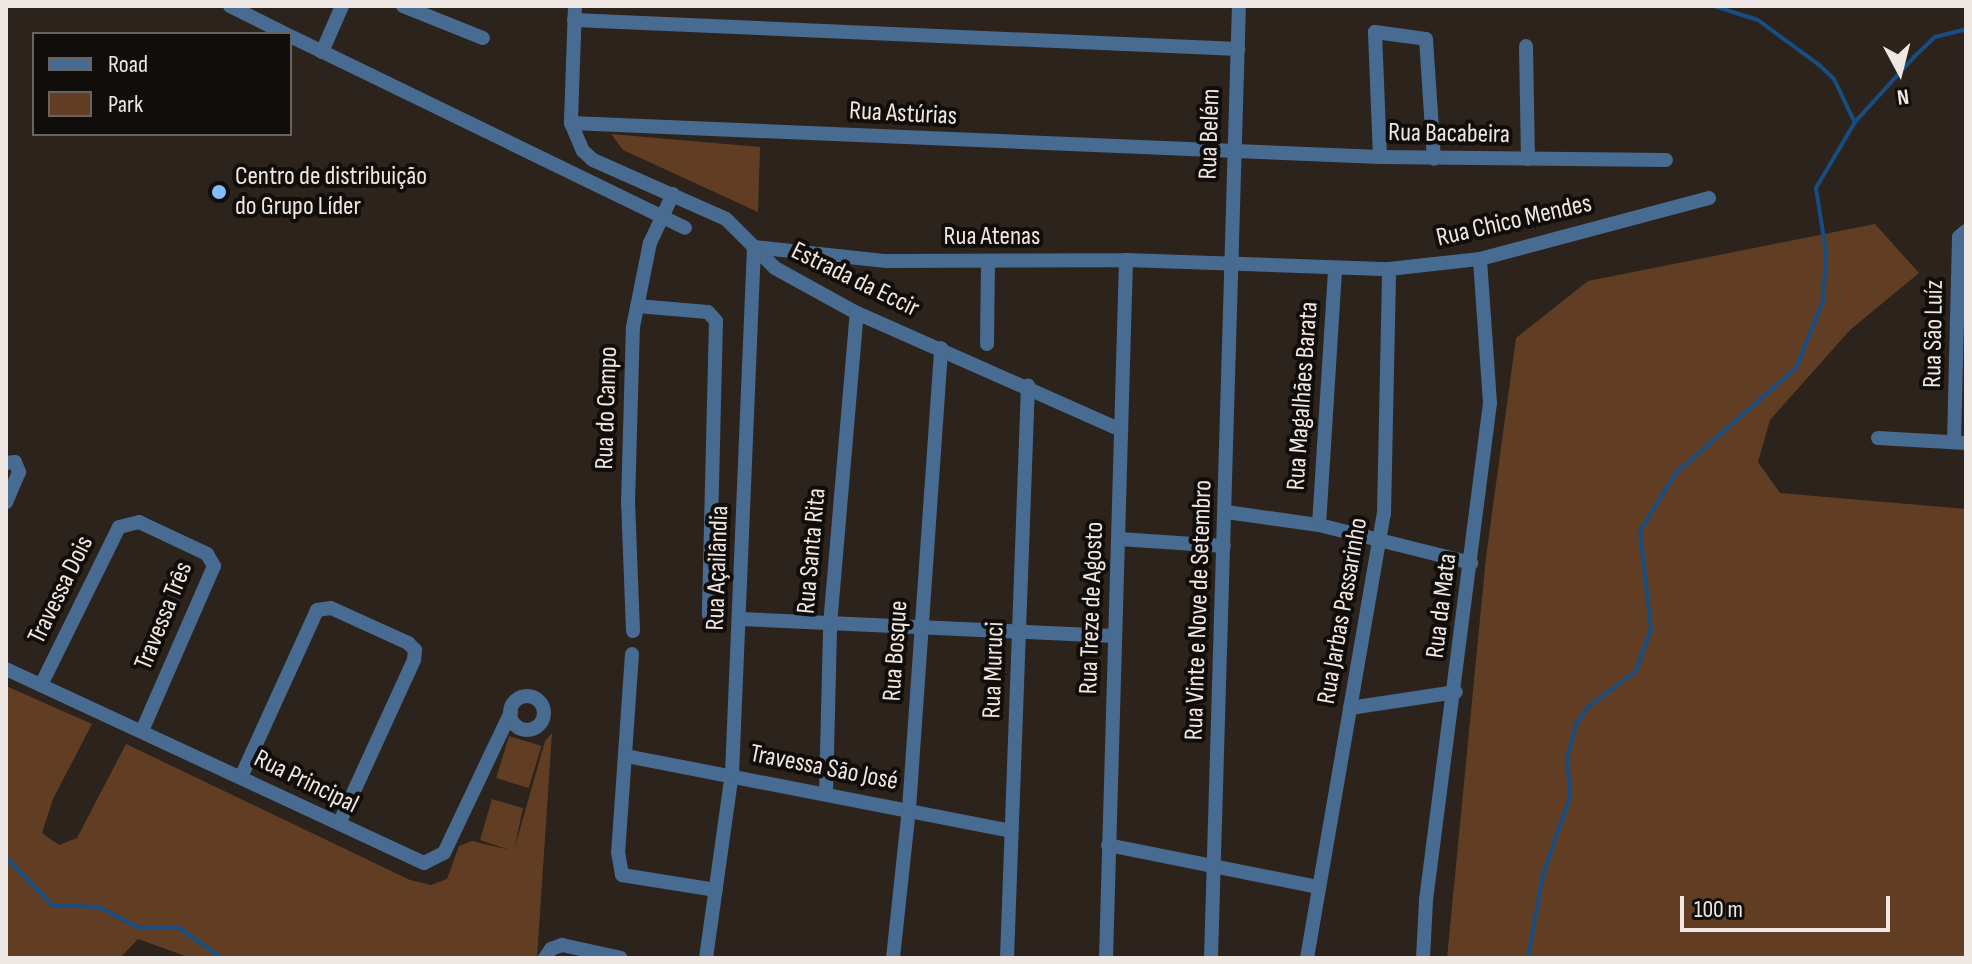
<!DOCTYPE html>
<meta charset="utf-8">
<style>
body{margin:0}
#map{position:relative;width:1972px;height:964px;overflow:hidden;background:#2c231c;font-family:"Sofia Sans Condensed",sans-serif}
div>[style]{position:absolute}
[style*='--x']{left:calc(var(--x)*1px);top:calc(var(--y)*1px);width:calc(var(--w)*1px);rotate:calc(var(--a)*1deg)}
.green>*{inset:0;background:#613e23;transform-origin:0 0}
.stream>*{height:4px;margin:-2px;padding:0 2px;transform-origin:2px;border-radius:2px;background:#184d82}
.minor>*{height:14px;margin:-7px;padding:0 7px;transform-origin:7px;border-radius:7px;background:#486b91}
.minor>.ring{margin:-7px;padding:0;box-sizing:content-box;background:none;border:14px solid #486b91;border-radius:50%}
.dots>*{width:22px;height:22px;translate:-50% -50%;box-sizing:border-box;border:4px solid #110d0a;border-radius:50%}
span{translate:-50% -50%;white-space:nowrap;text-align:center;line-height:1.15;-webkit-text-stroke:8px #110d0a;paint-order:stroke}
.street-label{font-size:26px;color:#eee7e3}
.poi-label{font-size:26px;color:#eee7e3}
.left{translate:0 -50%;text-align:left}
.frame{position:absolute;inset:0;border:8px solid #eee7e3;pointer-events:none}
.legend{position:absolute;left:32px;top:32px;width:260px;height:104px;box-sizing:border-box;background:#110d0a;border:2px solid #696461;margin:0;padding:10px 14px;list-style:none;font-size:24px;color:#eee7e3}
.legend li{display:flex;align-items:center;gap:16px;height:40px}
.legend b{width:40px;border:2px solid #696461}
.north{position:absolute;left:1860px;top:32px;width:80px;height:80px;-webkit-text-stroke:6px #110d0a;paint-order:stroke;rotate:173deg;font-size:22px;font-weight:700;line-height:32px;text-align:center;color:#eee7e3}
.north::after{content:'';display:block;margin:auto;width:28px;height:36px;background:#eee7e3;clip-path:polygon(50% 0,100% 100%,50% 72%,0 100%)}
.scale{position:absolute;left:1680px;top:896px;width:210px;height:36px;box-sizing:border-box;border:4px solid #eee7e3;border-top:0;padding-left:10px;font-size:24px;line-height:28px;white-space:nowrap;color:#eee7e3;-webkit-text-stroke:6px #110d0a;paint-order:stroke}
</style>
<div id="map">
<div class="green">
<i style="clip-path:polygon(611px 134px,760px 147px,758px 212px,623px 150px)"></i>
<i style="clip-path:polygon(1875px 224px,1919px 273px,1850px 330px,1770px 420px,1758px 462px,1780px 493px,1966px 509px,1966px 958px,1447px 958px,1486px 557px,1516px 338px,1588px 281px)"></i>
<i style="clip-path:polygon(6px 686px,92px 724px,53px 799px,42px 833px,59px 845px,77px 838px,126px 744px,410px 880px,431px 885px,447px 879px,459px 846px,472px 841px,510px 850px,480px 840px,492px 799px,523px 808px,514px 850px,545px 741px,552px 733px,537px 958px,191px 958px,138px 939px,120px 958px,6px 958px)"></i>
<i style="left:509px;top:736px;width:34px;height:44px;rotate:17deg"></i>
</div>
<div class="stream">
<i style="--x:1714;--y:6;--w:46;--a:17.7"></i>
<i style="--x:1758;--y:20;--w:74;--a:36.3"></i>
<i style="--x:1818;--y:64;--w:22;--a:43"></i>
<i style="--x:1834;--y:79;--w:47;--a:64.5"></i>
<i style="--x:6;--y:857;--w:66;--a:46.2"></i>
<i style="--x:52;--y:905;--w:47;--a:2.4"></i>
<i style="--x:99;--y:907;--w:45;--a:27.7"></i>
<i style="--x:139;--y:928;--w:40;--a:0"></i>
<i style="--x:179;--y:928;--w:52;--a:34.9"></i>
<i style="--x:1528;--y:958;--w:85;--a:-79.9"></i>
<i style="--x:1543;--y:874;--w:82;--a:-70.7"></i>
<i style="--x:1570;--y:797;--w:39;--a:-94"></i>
<i style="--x:1567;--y:758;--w:35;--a:-75"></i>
<i style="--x:1576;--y:724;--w:21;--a:-55"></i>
<i style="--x:1588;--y:707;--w:60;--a:-36.9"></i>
<i style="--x:1636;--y:671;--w:45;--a:-70.3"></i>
<i style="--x:1651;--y:629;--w:99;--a:-96.4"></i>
<i style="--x:1640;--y:531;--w:68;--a:-58.2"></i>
<i style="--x:1676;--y:473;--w:159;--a:-41.2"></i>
<i style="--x:1796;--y:368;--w:72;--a:-68.1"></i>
<i style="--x:1823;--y:301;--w:49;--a:-86.5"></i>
<i style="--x:1826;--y:252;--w:65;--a:-98.9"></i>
<i style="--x:1816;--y:188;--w:77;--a:-59.4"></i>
<i style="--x:1855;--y:122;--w:88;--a:-47.8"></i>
<i style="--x:1914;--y:57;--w:29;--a:-44"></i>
<i style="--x:1935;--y:37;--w:32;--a:-14"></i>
</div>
<div class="minor">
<i style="--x:230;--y:6;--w:63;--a:26.6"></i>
<i style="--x:403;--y:6;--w:86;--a:21.8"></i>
<i style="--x:575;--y:6;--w:117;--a:92"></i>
<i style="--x:571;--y:123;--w:30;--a:67"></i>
<i style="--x:583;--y:151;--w:13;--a:42"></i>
<i style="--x:593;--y:160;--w:145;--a:23.9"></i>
<i style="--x:726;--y:219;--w:69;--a:45"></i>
<i style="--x:775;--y:268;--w:94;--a:28.8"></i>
<i style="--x:857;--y:313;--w:289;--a:23.9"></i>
<i style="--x:574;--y:20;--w:665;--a:2.5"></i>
<i style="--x:290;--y:36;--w:439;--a:25.9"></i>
<i style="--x:1526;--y:46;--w:113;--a:89"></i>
<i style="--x:322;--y:52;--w:50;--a:-66.5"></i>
<i style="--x:571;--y:123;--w:810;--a:2.41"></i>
<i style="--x:1380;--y:157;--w:286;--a:0.6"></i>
<i style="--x:1380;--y:157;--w:125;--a:-92.3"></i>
<i style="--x:1375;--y:32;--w:51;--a:7.8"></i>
<i style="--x:1426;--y:39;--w:120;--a:86.2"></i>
<i style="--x:637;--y:306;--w:71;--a:4.8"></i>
<i style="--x:708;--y:312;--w:12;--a:48"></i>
<i style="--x:716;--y:321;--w:293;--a:91.4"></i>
<i style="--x:987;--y:344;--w:82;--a:-89.3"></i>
<i style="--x:1878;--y:438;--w:88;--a:3.3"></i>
<i style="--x:1954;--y:442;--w:205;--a:-88.6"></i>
<i style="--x:1959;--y:237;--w:9;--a:-41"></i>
<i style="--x:6;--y:463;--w:9;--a:-6"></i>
<i style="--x:15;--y:462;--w:11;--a:68"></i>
<i style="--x:19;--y:472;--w:33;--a:113"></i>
<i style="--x:1226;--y:512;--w:94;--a:8"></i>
<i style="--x:1319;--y:525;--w:157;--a:14"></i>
<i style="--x:1319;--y:525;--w:256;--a:-86.4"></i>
<i style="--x:1119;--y:539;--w:105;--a:3.8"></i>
<i style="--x:740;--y:619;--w:374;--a:2.6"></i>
<i style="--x:633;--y:631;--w:128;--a:-92.2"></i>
<i style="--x:628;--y:503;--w:176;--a:-88.4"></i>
<i style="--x:633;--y:327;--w:86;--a:-78.6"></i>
<i style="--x:650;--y:243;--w:54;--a:-64.9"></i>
<i style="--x:632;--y:654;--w:198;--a:94"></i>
<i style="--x:618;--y:852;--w:23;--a:80"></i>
<i style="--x:622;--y:875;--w:95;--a:9.1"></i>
<i style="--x:6;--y:669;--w:461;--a:24.9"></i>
<i style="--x:424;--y:863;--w:22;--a:-27"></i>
<i style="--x:444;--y:853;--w:156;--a:-64.6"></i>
<i style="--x:41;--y:685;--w:176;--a:-63.7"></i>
<i style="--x:119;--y:527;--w:21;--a:-14"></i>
<i style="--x:139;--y:522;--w:75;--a:25.2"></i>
<i style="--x:207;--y:554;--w:14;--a:60"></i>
<i style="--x:214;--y:566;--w:180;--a:113.6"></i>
<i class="ring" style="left:510px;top:696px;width:20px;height:20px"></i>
<i style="--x:1350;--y:708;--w:107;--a:-8.6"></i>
<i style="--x:626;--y:756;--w:392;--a:11"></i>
<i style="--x:241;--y:777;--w:183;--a:-65.5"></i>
<i style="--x:317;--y:610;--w:14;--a:-8"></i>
<i style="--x:331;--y:608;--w:85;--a:24.4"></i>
<i style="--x:408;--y:643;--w:10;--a:45"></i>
<i style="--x:415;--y:650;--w:10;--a:96"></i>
<i style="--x:414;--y:660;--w:180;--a:114.6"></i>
<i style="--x:826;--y:794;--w:169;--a:-88.6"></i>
<i style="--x:830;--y:625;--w:313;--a:-85.1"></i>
<i style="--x:1108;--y:845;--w:215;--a:11.3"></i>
<i style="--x:545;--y:958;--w:11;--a:-56"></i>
<i style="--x:551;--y:949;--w:12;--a:-20"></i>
<i style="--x:562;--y:945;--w:60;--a:12.4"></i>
<i style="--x:706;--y:958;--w:186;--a:-82"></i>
<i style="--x:732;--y:774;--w:527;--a:-87.61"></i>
<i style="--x:754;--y:247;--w:133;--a:6.1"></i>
<i style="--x:886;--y:261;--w:240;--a:-0.2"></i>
<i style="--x:1126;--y:260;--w:263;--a:2"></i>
<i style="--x:1389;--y:269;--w:92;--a:-6.3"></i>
<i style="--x:1480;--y:259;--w:237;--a:-14.9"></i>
<i style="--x:893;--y:958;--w:150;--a:-83.9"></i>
<i style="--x:909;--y:809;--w:462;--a:-86"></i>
<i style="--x:1007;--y:958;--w:573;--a:-87.9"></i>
<i style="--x:1106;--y:958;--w:698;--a:-88.36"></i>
<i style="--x:1211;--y:958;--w:952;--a:-88.32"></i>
<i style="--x:1307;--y:958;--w:451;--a:-80.2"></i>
<i style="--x:1384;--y:514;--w:245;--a:-88.8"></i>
<i style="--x:1423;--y:958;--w:58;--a:-87"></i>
<i style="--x:1426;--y:900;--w:501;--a:-82.66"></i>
<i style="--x:1490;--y:403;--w:144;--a:-94"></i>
</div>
<div class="dots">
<i style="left:219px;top:192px;background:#83bcfb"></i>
</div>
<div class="street-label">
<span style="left:903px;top:114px;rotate:3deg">Rua Astúrias</span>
<span style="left:1210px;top:134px;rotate:-88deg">Rua Belém</span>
<span style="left:1449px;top:134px;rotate:1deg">Rua Bacabeira</span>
<span style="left:1514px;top:221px;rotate:-13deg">Rua Chico Mendes</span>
<span style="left:992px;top:237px">Rua Atenas</span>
<span style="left:855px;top:280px;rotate:26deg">Estrada da Eccir</span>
<span style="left:1934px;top:334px;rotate:-89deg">Rua São Luíz</span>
<span style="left:1303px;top:396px;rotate:-86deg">Rua Magalhães Barata</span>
<span style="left:607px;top:408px;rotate:-88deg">Rua do Campo</span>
<span style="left:812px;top:551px;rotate:-85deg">Rua Santa Rita</span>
<span style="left:718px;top:568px;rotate:-88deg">Rua Açailândia</span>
<span style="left:61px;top:590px;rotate:-64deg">Travessa Dois</span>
<span style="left:1442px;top:606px;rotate:-83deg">Rua da Mata</span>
<span style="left:1092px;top:608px;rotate:-88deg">Rua Treze de Agosto</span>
<span style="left:1199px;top:610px;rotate:-88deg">Rua Vinte e Nove de Setembro</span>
<span style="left:1343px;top:611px;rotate:-80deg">Rua Jarbas Passarinho</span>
<span style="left:164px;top:616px;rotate:-68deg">Travessa Três</span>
<span style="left:896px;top:651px;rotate:-86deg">Rua Bosque</span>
<span style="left:994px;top:670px;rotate:-88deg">Rua Muruci</span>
<span style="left:824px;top:768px;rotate:11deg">Travessa São José</span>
<span style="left:306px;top:782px;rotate:26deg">Rua Principal</span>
</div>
<div class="poi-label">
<span class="left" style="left:235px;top:192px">Centro de distribuição<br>do Grupo Líder</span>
</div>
<div class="frame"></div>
<ul class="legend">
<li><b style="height:10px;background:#486b91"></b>Road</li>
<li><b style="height:22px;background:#613e23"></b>Park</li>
</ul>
<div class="north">N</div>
<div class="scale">100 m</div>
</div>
